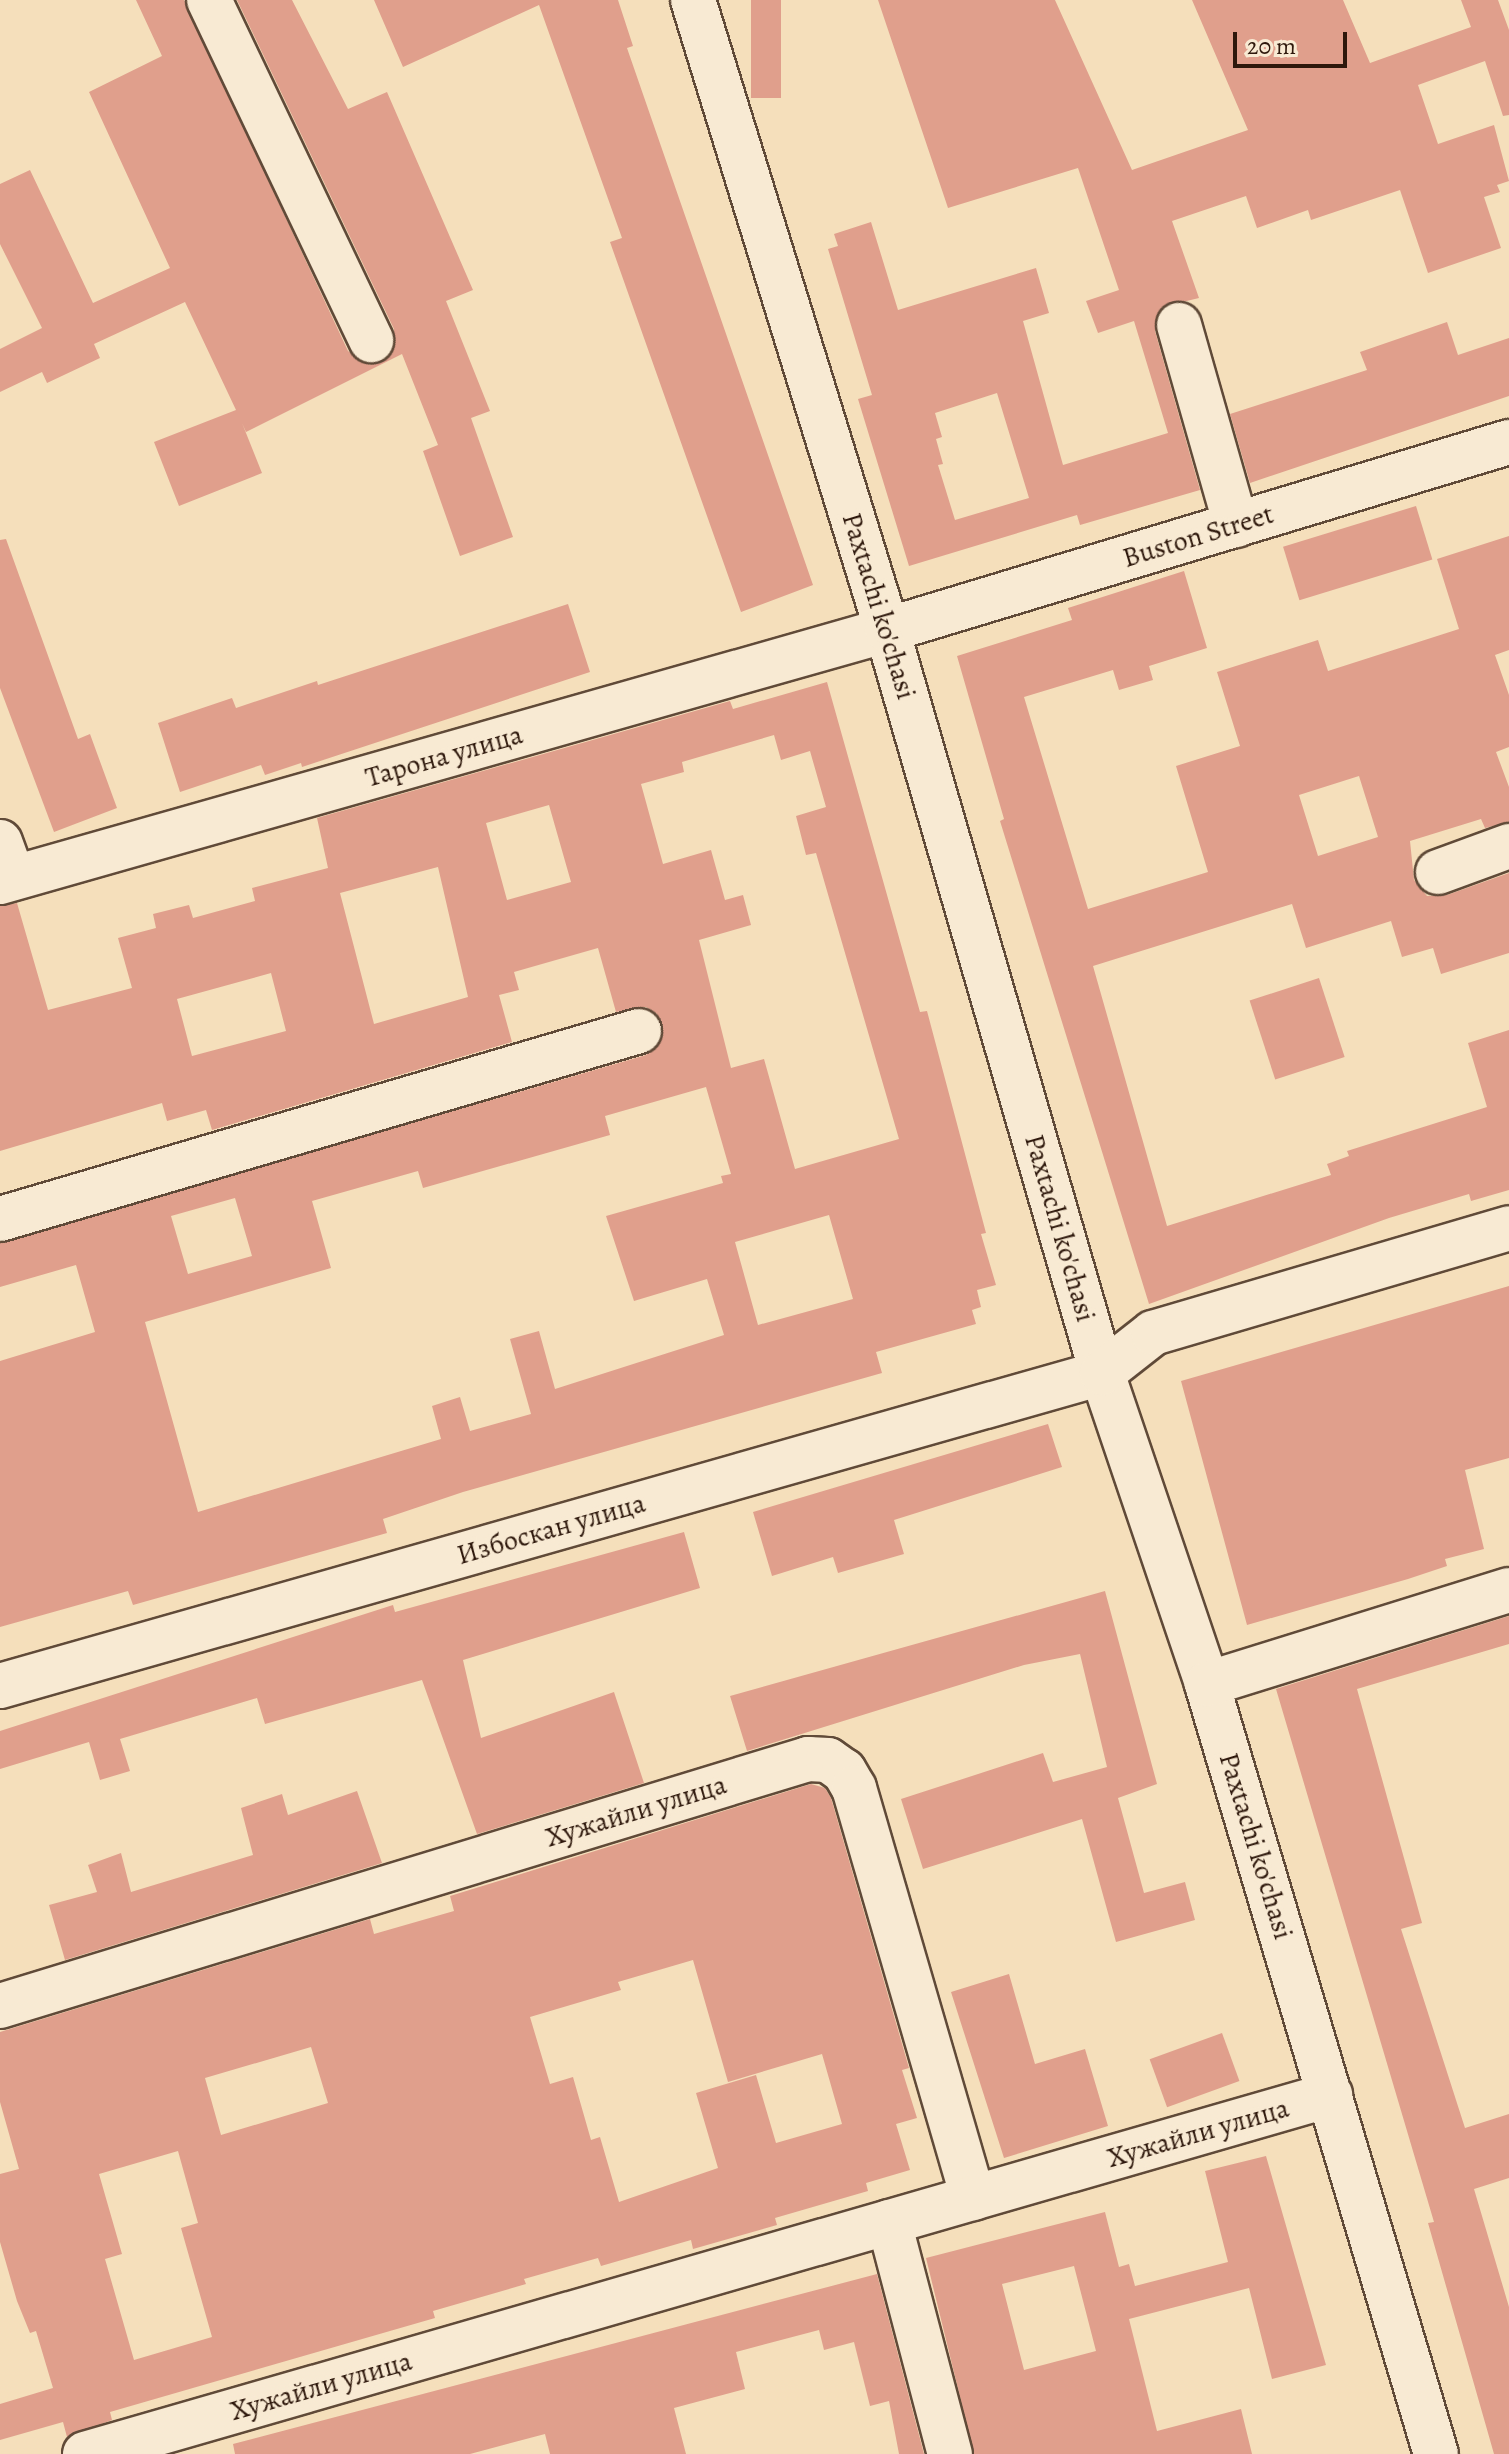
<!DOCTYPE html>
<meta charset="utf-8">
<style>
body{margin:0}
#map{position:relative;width:1509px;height:2454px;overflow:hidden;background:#f5dfbb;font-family:Alegreya,serif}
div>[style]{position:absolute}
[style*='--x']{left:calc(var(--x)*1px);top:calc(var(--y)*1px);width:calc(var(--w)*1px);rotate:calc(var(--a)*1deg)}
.building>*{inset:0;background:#e09f8c;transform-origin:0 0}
.roads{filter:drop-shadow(2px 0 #604a38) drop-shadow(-2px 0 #604a38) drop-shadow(0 2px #604a38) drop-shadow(0 -2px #604a38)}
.minor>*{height:44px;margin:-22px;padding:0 22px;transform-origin:22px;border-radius:22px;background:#f8ead3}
span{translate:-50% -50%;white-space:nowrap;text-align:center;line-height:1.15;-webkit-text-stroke:8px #f8ead3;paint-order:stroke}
.street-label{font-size:28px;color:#2e180c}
.scale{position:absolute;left:1233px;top:32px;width:114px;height:36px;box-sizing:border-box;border:4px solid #2e180c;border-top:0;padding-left:10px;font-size:24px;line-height:28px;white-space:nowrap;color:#2e180c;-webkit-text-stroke:6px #f8ead3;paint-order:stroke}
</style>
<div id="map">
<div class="building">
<i style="clip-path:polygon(136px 0,184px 0,348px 351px,370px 365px,392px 353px,394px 329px,237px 0,292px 0,348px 109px,387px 92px,473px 290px,446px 301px,490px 411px,471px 418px,513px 537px,460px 556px,423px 451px,438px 445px,402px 354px,246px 432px,242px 423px,262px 473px,179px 506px,154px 442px,236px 410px,185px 302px,94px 344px,100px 358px,47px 383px,42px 372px,0 392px,0 349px,42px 328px,0 244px,0 184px,30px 170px,93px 303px,170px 268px,89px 92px,162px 56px)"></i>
<i style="clip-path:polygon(374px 0,618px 0,633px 46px,627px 48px,813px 585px,741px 612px,610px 242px,622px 238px,539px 5px,403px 67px)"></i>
<i style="left:751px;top:0;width:30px;height:98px"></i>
<i style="clip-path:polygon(evenodd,878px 0,1055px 0,1132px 170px,1248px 130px,1192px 0,1343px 0,1370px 63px,1471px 27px,1461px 0,1498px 0,1509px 30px,1509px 115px,1503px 116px,1485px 61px,1418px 85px,1438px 144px,1494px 125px,1509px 181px,1497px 185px,1500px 192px,1484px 197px,1501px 248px,1428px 273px,1400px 190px,1311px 220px,1308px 210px,1257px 228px,1246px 196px,1172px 221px,1199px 298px,1162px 307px,1155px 331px,1200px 490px,1080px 525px,1077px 515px,909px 566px,858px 399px,872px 395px,828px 249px,838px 246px,834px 234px,871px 222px,898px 310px,1036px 268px,1049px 313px,1023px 321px,1063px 465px,1168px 433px,1134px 321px,1098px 333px,1086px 301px,1119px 290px,1078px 168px,948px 208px,878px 0,997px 393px,1029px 498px,955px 520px,938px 465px,943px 464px,936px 439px,942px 437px,935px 413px,997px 393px)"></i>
<i style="clip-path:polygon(1447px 322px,1458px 355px,1509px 338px,1509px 396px,1250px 483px,1230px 414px,1367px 370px,1360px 352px)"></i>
<i style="left:1416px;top:506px;width:56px;height:139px;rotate:73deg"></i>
<i style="clip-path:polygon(evenodd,1509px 536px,1509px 650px,1495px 655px,1509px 695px,1509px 747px,1496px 752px,1509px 787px,1509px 822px,1485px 828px,1481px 819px,1410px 841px,1414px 880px,1427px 896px,1447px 895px,1509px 873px,1509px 953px,1441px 974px,1433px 948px,1402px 957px,1391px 921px,1306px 948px,1292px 904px,1093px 966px,1167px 1226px,1331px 1175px,1327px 1164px,1349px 1156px,1347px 1151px,1487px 1107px,1468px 1043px,1509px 1030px,1509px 1190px,1471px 1201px,1469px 1194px,1389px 1218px,1149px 1304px,1000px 821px,1004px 819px,957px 656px,1072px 620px,1068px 608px,1184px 571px,1207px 648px,1149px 666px,1153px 680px,1119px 690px,1113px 670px,1024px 697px,1088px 909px,1208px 872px,1176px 766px,1240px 746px,1217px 672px,1318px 640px,1328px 671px,1459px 629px,1437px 559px,1509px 536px,1359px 776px,1378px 837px,1318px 856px,1299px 795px,1359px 776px)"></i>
<i style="clip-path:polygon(6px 539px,78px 739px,90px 734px,117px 808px,54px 832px,0 688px,0 540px)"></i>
<i style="clip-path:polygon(568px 604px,590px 672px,302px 767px,301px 763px,265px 775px,261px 765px,180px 792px,158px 723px,232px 698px,236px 708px,317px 681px,318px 685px)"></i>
<i style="clip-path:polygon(evenodd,827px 682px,920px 1012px,927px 1011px,986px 1233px,981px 1234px,996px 1285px,977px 1290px,981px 1307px,972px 1310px,976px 1324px,876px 1352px,882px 1373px,463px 1492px,383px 1519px,387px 1533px,133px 1605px,128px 1591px,0 1627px,0 1361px,95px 1332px,76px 1265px,0 1287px,0 1243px,646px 1055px,663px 1036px,657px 1014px,646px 1007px,616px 1012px,598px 948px,514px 972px,519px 990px,499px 995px,512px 1042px,212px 1130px,206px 1110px,167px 1121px,162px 1103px,0 1151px,0 906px,17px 903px,48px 1010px,132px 988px,118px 938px,156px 928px,153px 914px,189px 905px,193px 918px,255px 901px,252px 888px,328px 868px,317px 818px,730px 701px,733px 709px,827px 682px,774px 735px,781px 760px,810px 751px,826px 807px,796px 816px,806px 855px,816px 853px,899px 1139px,795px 1169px,764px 1059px,731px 1068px,699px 940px,751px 925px,743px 895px,725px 900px,711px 850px,663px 864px,641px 784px,684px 772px,682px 762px,774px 735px,827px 682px,549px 805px,571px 882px,507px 900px,486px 823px,549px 805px,827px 682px,438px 867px,468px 997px,374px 1024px,340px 893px,438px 867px,827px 682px,271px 973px,286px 1031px,192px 1056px,177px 999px,271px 973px,827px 682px,706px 1087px,731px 1174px,721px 1176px,723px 1183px,606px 1216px,634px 1301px,707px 1279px,724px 1335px,555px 1389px,539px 1331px,510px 1339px,531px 1414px,470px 1431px,460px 1397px,432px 1406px,441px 1439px,198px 1512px,145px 1322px,331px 1268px,312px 1201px,418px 1171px,423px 1188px,610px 1135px,605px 1116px,706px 1087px,827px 682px,235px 1198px,252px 1256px,188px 1274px,171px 1216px,235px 1198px,827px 682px,829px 1215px,853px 1299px,758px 1325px,735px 1242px,829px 1215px)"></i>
<i style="left:1319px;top:978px;width:83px;height:73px;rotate:72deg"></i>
<i style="clip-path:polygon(1509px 1286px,1509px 1458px,1465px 1470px,1484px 1549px,1445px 1559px,1447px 1566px,1408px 1579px,1247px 1625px,1181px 1381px)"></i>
<i style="clip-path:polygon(1048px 1424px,1062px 1467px,894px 1520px,904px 1554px,838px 1573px,833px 1557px,772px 1576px,753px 1512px)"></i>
<i style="clip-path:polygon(684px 1532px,700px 1588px,463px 1660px,481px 1738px,614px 1692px,644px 1783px,477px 1834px,422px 1680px,265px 1724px,257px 1698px,120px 1739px,130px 1771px,100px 1780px,89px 1742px,0 1769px,0 1731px,393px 1605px,395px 1612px)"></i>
<i style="clip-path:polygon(1105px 1591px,1157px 1784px,1118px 1798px,1144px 1893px,1185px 1882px,1195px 1920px,1116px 1942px,1082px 1819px,923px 1869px,901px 1799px,1043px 1753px,1053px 1782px,1107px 1767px,1080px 1654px,1024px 1665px,747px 1751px,730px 1696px)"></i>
<i style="clip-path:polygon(1509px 1616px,1509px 1644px,1357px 1689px,1422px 1923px,1401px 1929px,1465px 2128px,1509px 2114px,1509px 2178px,1474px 2189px,1509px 2307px,1509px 2454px,1494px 2454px,1428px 2223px,1434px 2222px,1276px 1689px)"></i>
<i style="clip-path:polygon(evenodd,811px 1784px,825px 1788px,831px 1798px,909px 2068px,902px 2070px,917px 2118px,896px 2124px,910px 2170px,866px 2183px,868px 2191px,775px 2218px,777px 2225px,693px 2249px,691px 2240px,601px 2266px,598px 2258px,524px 2279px,526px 2284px,433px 2311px,435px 2318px,110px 2412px,112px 2420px,67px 2437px,63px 2422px,0 2440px,0 2404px,53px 2388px,36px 2331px,30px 2333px,17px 2301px,0 2242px,0 2174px,19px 2169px,0 2102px,0 2032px,370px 1919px,374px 1934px,454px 1911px,450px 1896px,811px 1784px,693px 1960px,728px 2082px,822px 2054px,842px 2124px,776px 2143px,756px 2075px,696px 2093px,718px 2168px,619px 2202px,600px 2137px,591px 2140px,573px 2077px,550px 2084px,530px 2017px,621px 1990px,618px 1982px,693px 1960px,811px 1784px,311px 2047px,328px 2103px,221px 2135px,205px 2078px,311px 2047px,811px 1784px,178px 2151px,198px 2223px,181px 2228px,212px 2337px,134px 2360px,105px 2259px,122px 2254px,99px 2174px,178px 2151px)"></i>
<i style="clip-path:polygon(357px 1791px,382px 1863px,65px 1960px,49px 1905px,97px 1892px,88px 1865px,121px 1853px,131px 1892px,253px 1855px,241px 1808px,282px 1794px,288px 1815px)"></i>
<i style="clip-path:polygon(1009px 1974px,1035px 2064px,1085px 2049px,1108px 2126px,1004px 2158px,951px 1992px)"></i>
<i style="left:1222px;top:2033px;width:51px;height:77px;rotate:70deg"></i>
<i style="clip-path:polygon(evenodd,1266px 2156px,1326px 2365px,1272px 2379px,1249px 2288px,1129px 2319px,1157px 2431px,1241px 2409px,1252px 2454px,974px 2454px,926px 2258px,1105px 2212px,1119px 2267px,1129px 2264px,1135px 2286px,1228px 2262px,1205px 2171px,1266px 2156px,1074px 2266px,1096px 2351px,1024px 2370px,1002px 2284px,1074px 2266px)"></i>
<i style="clip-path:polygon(877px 2274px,924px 2454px,899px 2454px,889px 2401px,870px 2406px,854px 2342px,824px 2350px,819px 2330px,736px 2352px,745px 2389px,674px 2408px,686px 2454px,550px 2454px,545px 2434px,470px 2454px,235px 2454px,233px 2444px)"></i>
</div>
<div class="roads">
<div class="minor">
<i style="--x:209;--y:0;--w:377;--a:64.5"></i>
<i style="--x:693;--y:0;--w:659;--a:72.88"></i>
<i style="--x:887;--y:630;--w:773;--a:73.86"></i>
<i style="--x:1102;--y:1373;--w:328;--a:71.3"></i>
<i style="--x:1207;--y:1684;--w:803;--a:73.44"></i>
<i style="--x:1179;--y:325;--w:208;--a:74.1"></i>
<i style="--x:0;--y:842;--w:38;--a:70"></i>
<i style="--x:1438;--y:872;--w:76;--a:-20.1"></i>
<i style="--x:0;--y:882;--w:922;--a:-15.86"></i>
<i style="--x:887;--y:630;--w:650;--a:-16.82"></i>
<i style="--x:0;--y:1219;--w:666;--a:-16.39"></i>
<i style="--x:1207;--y:1684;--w:316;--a:-17.3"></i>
<i style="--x:0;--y:1686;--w:1146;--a:-15.86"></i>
<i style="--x:1102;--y:1373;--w:65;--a:-38.1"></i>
<i style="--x:1153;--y:1333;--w:371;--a:-16.4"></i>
<i style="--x:0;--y:2006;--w:845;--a:-17"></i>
<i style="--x:808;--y:1759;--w:20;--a:3"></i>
<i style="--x:828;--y:1760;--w:19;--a:35"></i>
<i style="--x:844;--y:1771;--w:20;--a:60"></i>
<i style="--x:854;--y:1788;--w:427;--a:73.8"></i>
<i style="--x:889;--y:2222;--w:240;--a:75.3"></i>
<i style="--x:85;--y:2454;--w:1296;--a:-16.09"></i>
</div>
</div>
<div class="street-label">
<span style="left:1198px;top:536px;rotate:-17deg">Buston Street</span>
<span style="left:879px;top:606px;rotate:73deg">Paxtachi ko'chasi</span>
<span style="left:444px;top:756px;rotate:-16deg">Тарона улица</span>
<span style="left:1060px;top:1228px;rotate:74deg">Paxtachi ko'chasi</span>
<span style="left:551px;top:1529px;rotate:-16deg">Избоскан улица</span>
<span style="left:636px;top:1811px;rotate:-17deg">Хужайли улица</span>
<span style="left:1256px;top:1846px;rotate:73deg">Paxtachi ko'chasi</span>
<span style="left:1198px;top:2133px;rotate:-16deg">Хужайли улица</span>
<span style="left:321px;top:2386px;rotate:-16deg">Хужайли улица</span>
</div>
<div class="scale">20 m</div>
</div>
